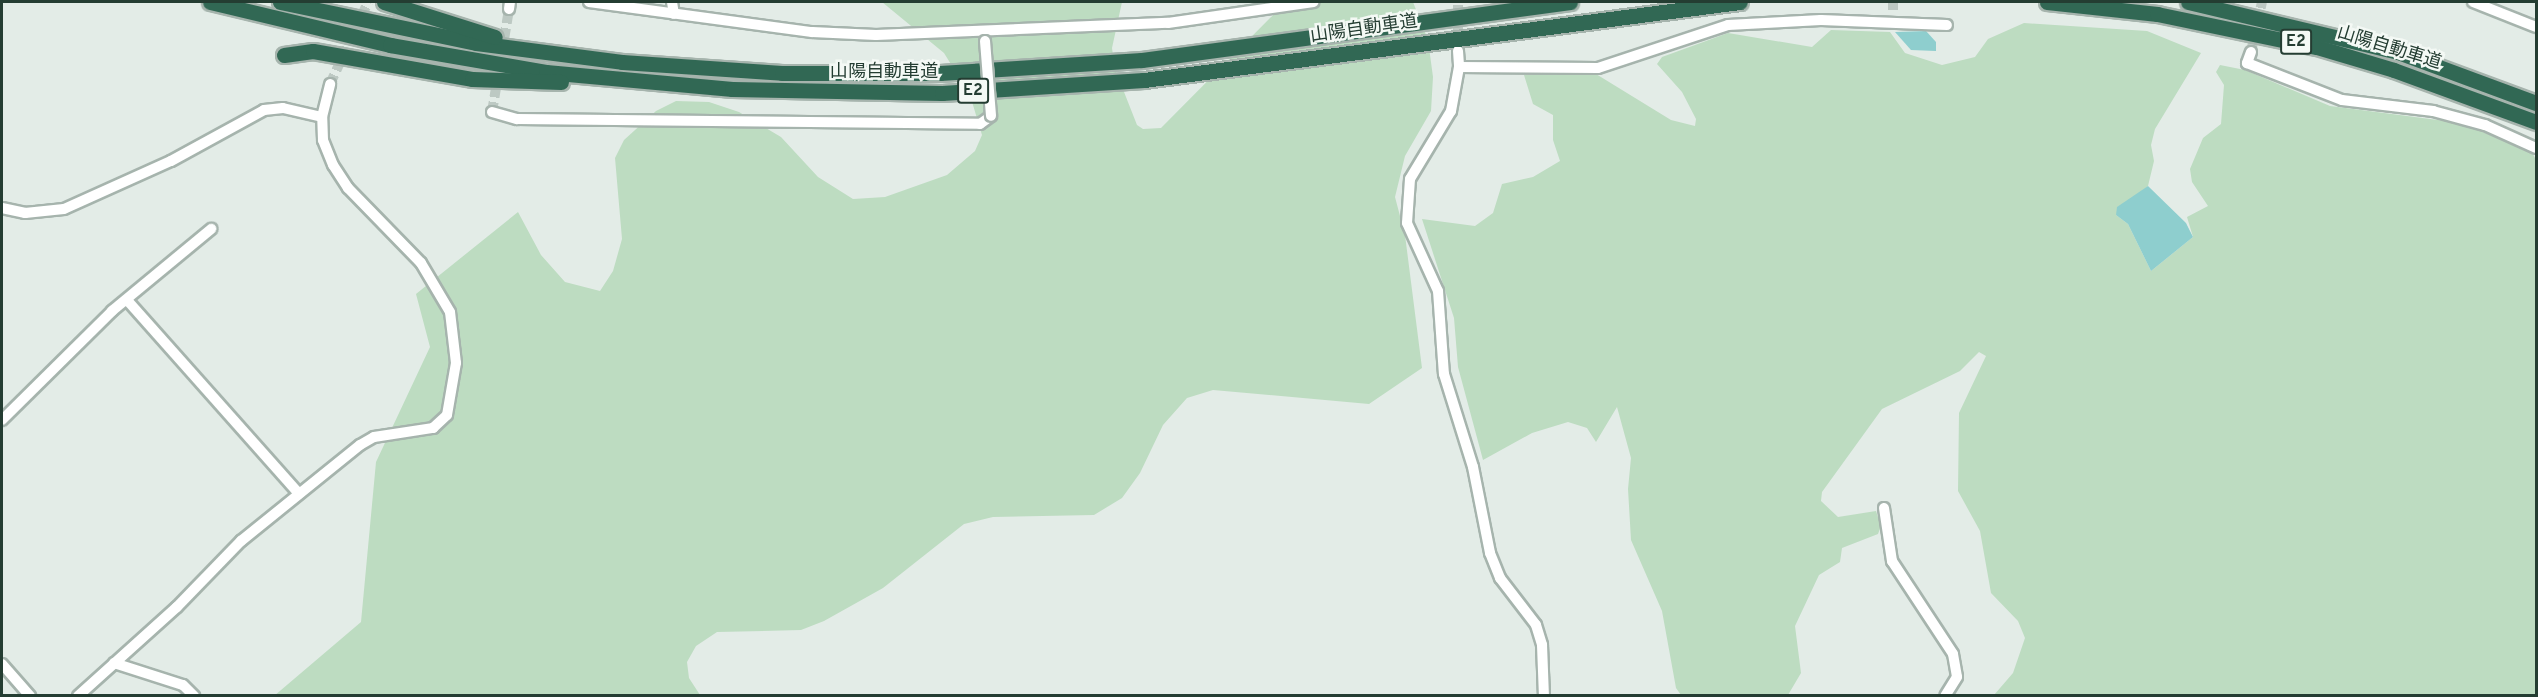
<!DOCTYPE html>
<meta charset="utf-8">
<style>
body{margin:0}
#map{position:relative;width:2538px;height:697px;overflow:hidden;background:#e3ece7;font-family:Overpass,"Noto Sans JP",sans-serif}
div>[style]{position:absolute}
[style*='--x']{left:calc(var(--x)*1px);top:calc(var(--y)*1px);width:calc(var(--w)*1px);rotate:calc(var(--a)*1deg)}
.green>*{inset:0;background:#bddcc1}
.water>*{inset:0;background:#8ecece}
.minor-tunnel>*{height:10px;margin-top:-5px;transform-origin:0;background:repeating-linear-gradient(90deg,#bdc9c3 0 10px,transparent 0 15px)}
.roads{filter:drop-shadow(2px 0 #a6b4ad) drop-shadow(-2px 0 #a6b4ad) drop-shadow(0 2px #a6b4ad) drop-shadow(0 -2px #a6b4ad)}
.minor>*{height:10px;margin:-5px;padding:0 5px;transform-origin:5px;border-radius:5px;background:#fff}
.highway>*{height:15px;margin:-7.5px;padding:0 7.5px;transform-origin:7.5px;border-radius:7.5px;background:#316854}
.bridges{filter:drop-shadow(2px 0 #a6b4ad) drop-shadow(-2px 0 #a6b4ad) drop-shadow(0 2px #a6b4ad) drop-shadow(0 -2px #a6b4ad)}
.minor-bridge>*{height:10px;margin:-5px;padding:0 5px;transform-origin:5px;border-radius:5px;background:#fff}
span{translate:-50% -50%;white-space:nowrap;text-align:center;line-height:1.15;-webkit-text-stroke:5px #f4f9f5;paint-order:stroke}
.shield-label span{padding:2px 4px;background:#f4f9f5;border:2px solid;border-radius:4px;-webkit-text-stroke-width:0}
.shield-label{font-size:16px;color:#243d32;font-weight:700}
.street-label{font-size:18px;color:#243d32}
.frame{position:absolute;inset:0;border:3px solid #243d32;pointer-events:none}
</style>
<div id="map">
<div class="green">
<i style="clip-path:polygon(882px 2px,1122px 2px,1112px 48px,1115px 69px,1137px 125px,1143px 129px,1161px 128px,1286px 2px,1413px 2px,1428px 40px,1433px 77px,1431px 111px,1405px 156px,1395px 197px,1405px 235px,1422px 368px,1369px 404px,1213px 390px,1187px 398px,1163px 425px,1140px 473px,1122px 498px,1094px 515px,993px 517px,964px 524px,883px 588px,824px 621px,801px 630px,717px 632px,696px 646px,687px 662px,689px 678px,700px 695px,274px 696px,361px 622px,376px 462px,430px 347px,416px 294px,518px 212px,541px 255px,565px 282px,600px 291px,613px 271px,622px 239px,615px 158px,624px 140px,656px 111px,676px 101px,709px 102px,739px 112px,781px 137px,818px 177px,853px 199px,885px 197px,947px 175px,975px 151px,982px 135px,970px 95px,944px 53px)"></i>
<i style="clip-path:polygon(2024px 23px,2147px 31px,2201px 53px,2155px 129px,2151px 145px,2154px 161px,2148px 186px,2116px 215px,2128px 224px,2151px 271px,2193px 237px,2187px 217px,2208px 206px,2192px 182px,2190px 169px,2203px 138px,2221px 124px,2224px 85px,2216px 72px,2220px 65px,2245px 70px,2330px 106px,2461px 123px,2532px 152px,2536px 160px,2536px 695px,1994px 695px,2013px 673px,2025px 638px,2018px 621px,1991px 593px,1980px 531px,1958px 491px,1959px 413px,1986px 356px,1979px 352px,1960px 371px,1882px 409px,1822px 492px,1821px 501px,1838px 517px,1876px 511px,1881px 526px,1878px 534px,1842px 548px,1840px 562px,1819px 575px,1795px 626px,1801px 673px,1788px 695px,1681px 695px,1676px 688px,1662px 611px,1631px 540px,1628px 489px,1631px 458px,1617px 407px,1596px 442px,1587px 428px,1568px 422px,1532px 433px,1483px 460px,1458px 367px,1454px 318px,1422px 219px,1475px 226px,1493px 213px,1502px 184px,1533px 177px,1560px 161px,1553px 140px,1553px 115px,1533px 104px,1524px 75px,1596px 74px,1671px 120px,1695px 126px,1696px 119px,1682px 92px,1657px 64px,1662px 57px,1728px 33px,1812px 47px,1831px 30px,1890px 32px,1905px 53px,1942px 65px,1975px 57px,1988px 39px)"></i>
</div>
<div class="water">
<i style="clip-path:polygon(1926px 31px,1936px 42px,1936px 51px,1911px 50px,1895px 32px)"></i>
<i style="clip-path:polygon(2148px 186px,2186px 223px,2193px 237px,2151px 271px,2128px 224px,2116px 215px,2117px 207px)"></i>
</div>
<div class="minor-tunnel">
<i style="--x:1893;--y:2;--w:8;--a:90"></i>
<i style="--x:1458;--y:45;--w:43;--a:-90"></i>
<i style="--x:2251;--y:52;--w:51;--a:-77.6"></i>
<i style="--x:330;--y:84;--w:90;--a:-65.1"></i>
<i style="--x:492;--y:112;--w:104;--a:-80.6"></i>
</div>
<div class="roads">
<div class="minor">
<i style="--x:589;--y:2;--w:225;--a:7.7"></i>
<i style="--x:812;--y:32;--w:64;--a:2.7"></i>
<i style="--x:876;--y:35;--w:292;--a:-2.4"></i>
<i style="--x:1168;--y:23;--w:147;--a:-8.2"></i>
<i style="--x:672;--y:2;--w:12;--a:81"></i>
<i style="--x:2473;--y:2;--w:68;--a:21.6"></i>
<i style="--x:509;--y:9;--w:7;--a:-82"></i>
<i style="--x:1458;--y:51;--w:16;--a:86"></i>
<i style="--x:1459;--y:67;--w:45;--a:100.3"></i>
<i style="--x:1451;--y:111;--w:79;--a:121.1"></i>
<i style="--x:1410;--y:179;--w:44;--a:93.9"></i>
<i style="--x:1407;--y:223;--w:75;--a:65.5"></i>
<i style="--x:1438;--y:291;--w:83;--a:85.9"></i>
<i style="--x:1444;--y:374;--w:97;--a:72.7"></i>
<i style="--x:1473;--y:467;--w:88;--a:78.8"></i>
<i style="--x:1490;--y:553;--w:27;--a:68"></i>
<i style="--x:1500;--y:578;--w:59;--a:52.5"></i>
<i style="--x:1536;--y:625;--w:21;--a:73"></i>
<i style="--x:1542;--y:645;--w:51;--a:87.8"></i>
<i style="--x:2251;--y:52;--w:12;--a:110"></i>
<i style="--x:2247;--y:63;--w:102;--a:21.3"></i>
<i style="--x:2342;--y:100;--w:92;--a:6.9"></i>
<i style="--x:2433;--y:111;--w:54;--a:15.1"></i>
<i style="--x:2485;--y:125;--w:56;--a:24.3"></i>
<i style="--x:1459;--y:67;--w:139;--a:0.4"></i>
<i style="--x:1598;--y:68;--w:137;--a:-18.3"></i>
<i style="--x:1728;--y:25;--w:93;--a:-3.1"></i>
<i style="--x:1821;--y:20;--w:126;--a:2.3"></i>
<i style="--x:492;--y:112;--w:26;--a:16"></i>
<i style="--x:517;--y:119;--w:463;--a:0.6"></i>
<i style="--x:980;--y:124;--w:14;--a:-36"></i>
<i style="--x:2;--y:208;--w:24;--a:12"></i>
<i style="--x:25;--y:213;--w:39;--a:-6"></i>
<i style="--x:64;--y:209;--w:117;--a:-24.2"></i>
<i style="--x:171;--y:161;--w:106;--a:-28.7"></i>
<i style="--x:264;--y:110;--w:19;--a:-6"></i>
<i style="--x:283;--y:108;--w:40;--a:13"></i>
<i style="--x:127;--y:300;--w:259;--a:48.4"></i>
<i style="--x:2;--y:420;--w:155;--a:-44.7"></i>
<i style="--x:112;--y:311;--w:129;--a:-39.6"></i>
<i style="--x:1884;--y:508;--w:54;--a:81.4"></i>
<i style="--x:1892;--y:561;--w:111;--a:56.7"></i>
<i style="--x:1953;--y:654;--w:23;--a:80"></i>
<i style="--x:1957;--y:677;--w:22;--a:122"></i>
<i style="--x:114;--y:663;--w:72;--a:17.7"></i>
<i style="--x:183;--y:685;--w:16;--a:45"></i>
<i style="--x:2;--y:664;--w:43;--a:48.8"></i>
<i style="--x:78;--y:696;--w:133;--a:-42"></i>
<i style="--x:177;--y:607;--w:92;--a:-45.9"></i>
<i style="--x:241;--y:541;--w:153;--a:-38.9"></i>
<i style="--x:360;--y:445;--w:16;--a:-30"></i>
<i style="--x:374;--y:437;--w:60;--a:-8.7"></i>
<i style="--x:433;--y:428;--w:19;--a:-43"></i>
<i style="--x:447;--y:415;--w:53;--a:-80.2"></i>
<i style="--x:456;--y:363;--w:51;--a:-96.7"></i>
<i style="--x:450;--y:312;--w:57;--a:-120.6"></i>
<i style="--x:421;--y:263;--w:105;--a:-134.2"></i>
<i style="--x:348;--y:188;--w:27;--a:-123"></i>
<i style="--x:333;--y:165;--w:27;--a:-112"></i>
<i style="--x:323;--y:140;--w:23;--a:-92"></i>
<i style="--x:322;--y:117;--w:34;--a:-76"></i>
</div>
<div class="highway">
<i style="--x:210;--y:2;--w:185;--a:13.4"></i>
<i style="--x:390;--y:45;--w:158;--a:9.8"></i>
<i style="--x:546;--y:72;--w:187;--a:5.2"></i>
<i style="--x:732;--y:89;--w:210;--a:1.1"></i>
<i style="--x:942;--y:93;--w:202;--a:-3.7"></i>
<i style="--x:1144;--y:80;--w:601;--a:-7.46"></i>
<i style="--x:280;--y:2;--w:200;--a:11.8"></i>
<i style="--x:476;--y:43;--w:147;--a:7.4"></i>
<i style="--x:622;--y:62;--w:160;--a:3.9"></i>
<i style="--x:782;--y:73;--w:158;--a:0"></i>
<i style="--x:940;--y:73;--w:202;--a:-3.7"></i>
<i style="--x:1142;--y:60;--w:432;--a:-7.7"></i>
<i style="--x:384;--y:2;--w:116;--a:17.5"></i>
<i style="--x:2047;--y:2;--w:111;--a:6.2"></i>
<i style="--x:2157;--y:14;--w:163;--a:11.7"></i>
<i style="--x:2317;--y:47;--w:80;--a:16.6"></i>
<i style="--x:2394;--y:70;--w:151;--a:20.1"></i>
<i style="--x:2188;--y:2;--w:216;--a:13.4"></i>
<i style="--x:2398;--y:52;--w:147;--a:20.3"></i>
<i style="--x:284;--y:55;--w:29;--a:-8"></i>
<i style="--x:313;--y:51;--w:161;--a:10"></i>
<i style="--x:472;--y:79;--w:89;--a:1.9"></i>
</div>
</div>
<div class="bridges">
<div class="minor-bridge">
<i style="--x:985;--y:41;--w:75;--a:85.4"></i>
</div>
</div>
<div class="shield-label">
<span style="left:2296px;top:42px">E2</span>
<span style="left:973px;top:91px">E2</span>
</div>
<div class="street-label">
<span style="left:1364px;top:30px;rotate:-8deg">山陽自動車道</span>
<span style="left:2389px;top:49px;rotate:17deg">山陽自動車道</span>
<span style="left:884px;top:73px">山陽自動車道</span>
</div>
<div class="frame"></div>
</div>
